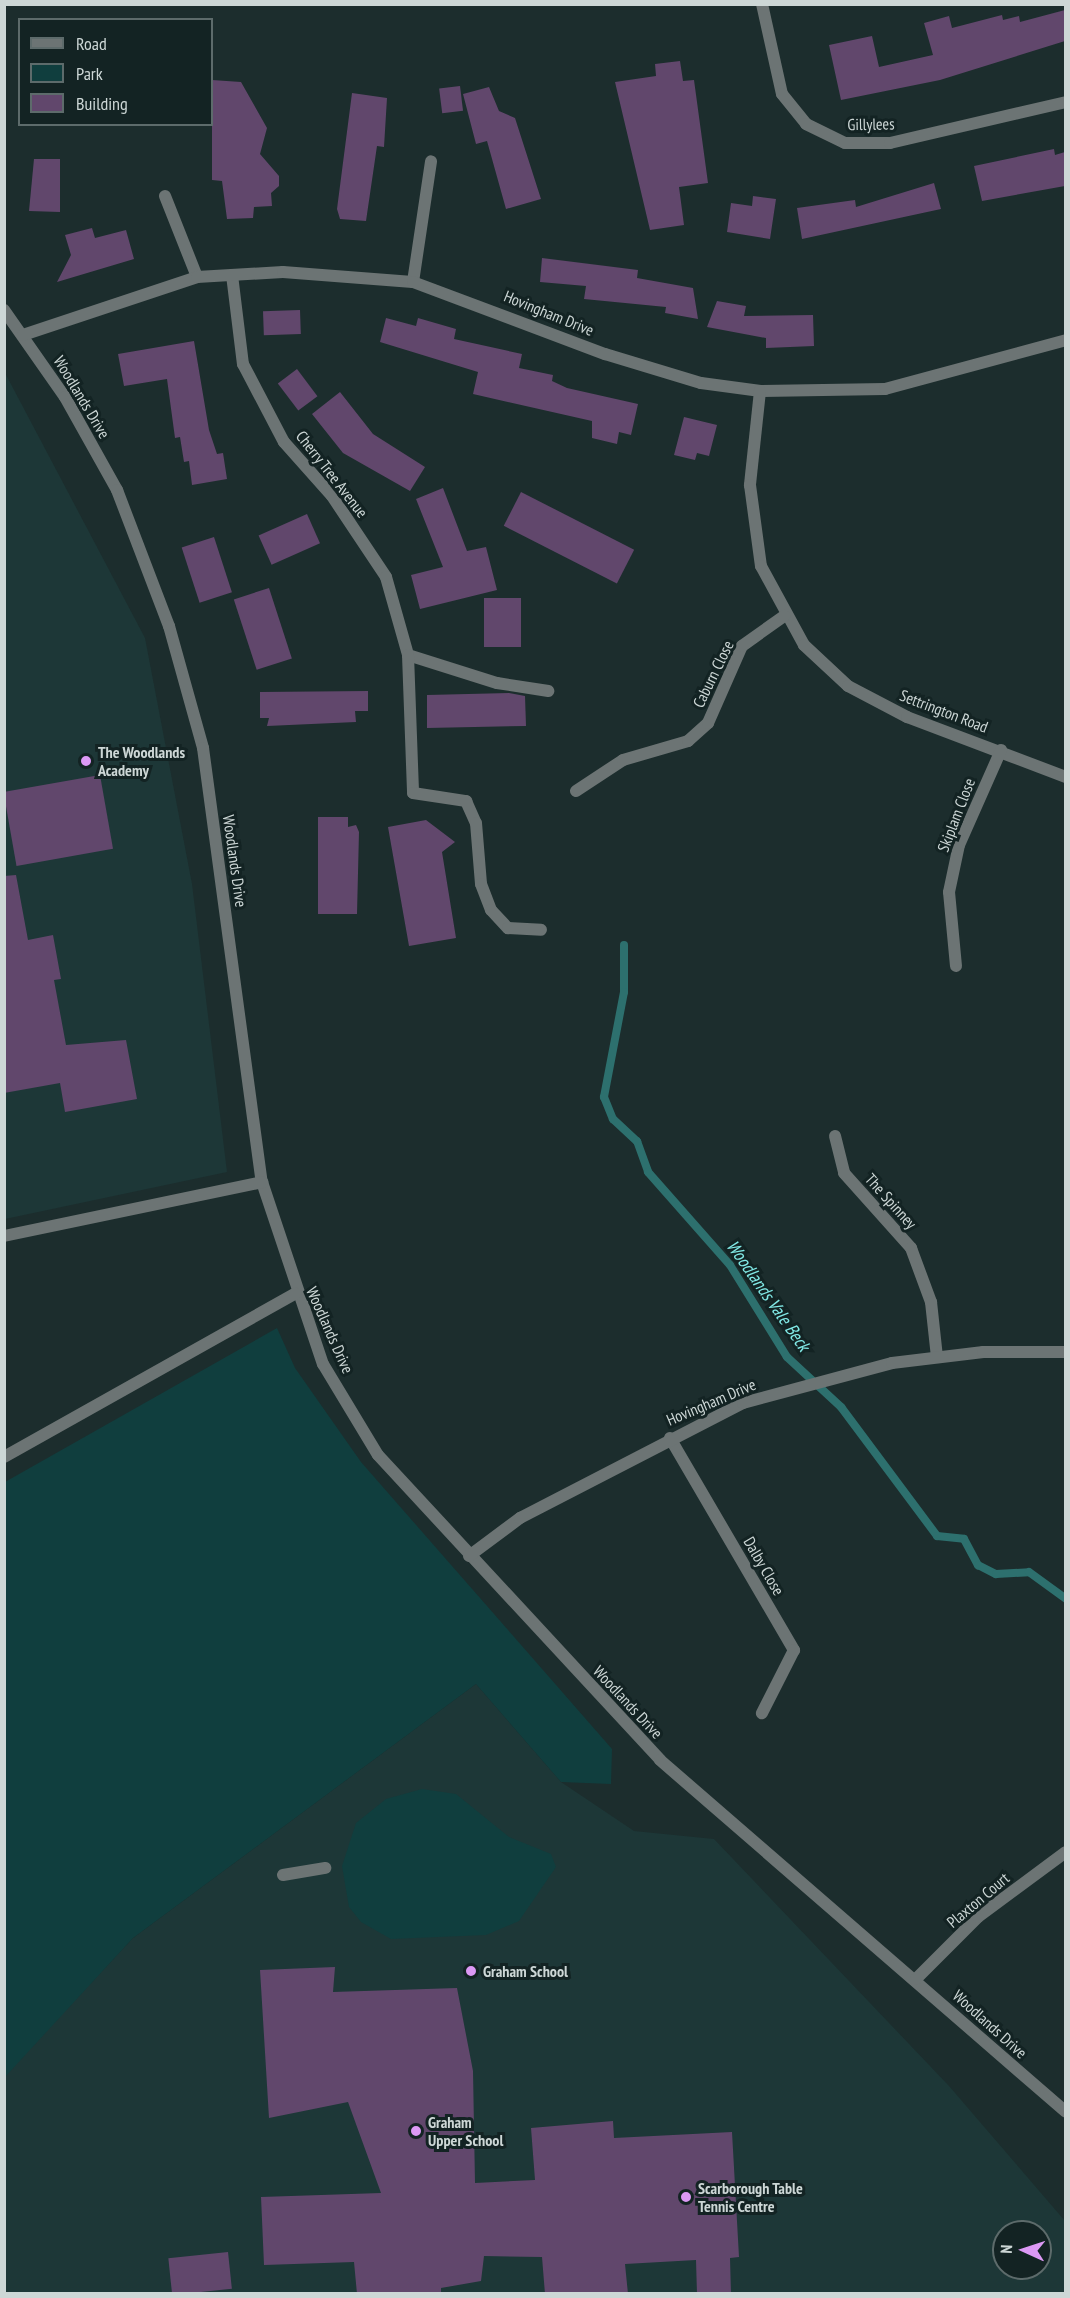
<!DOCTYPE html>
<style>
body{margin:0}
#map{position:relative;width:1070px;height:2298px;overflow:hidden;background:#1c2d2d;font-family:"PT Sans Narrow",sans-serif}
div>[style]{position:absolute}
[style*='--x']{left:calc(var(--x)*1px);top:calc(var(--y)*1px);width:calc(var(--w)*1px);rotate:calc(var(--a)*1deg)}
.built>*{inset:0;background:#1d3737}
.green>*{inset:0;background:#103e3e}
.stream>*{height:8px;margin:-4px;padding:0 4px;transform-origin:4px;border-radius:4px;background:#2d706e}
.building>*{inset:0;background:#61476c;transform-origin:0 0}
.street>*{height:12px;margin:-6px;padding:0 6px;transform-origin:6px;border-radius:6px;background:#6c7474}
.dots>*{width:16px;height:16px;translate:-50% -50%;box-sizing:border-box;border:3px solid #132323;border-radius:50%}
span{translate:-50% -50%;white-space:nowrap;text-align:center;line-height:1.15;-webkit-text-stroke:6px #132323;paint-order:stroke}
.street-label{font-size:16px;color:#cdd7d6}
.poi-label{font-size:16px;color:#cdd7d6;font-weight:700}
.left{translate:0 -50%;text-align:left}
.water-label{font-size:18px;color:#82eae7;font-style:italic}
.frame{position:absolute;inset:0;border:6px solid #cdd7d6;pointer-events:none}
.legend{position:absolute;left:18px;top:18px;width:195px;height:108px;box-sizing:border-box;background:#132323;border:2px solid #5d6b6b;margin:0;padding:8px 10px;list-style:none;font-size:18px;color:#cdd7d6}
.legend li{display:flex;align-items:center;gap:12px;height:30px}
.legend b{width:30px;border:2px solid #5d6b6b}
.north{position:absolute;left:992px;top:2220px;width:60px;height:60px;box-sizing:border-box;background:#132323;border:2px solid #5d6b6b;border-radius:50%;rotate:273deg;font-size:16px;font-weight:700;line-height:24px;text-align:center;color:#cdd7d6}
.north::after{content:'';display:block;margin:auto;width:21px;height:27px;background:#dc99f5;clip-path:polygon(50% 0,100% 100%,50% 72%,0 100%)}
</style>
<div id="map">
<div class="built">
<i style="clip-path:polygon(4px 371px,145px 638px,192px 884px,227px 1172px,5px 1219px)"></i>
<i style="clip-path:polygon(evenodd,476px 1684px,561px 1782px,634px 1831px,714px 1839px,949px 2086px,1065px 2221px,1065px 2293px,5px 2293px,4px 2076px,133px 1938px,476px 1684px,1004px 2232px,1040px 2232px,1040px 2268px,1004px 2268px,1004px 2232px)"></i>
</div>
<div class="green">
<i style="clip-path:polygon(277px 1328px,295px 1368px,361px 1462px,612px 1749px,611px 1784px,561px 1782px,476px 1684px,133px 1938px,5px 2077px,5px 1482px)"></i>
<i style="clip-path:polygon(422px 1789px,456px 1794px,509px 1837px,551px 1854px,556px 1867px,519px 1921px,486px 1935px,391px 1939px,361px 1922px,349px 1907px,342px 1866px,356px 1823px,386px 1799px)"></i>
</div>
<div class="stream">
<i style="--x:624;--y:945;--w:47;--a:90"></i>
<i style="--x:624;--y:992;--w:107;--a:100.8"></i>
<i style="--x:604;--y:1097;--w:24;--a:68"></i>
<i style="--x:613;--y:1119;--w:33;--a:43"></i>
<i style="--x:637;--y:1141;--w:33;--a:70"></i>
<i style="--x:648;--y:1172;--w:124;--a:48.6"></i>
<i style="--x:730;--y:1265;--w:108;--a:58.2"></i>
<i style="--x:787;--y:1357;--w:74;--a:42.8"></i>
<i style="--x:841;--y:1407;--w:161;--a:53.3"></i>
<i style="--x:937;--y:1536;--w:27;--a:6"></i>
<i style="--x:964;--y:1539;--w:30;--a:62"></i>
<i style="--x:978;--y:1565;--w:20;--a:27"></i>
<i style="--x:996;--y:1574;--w:33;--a:-3"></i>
<i style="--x:1029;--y:1572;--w:46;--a:36.1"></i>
</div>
<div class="building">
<i style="clip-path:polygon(1065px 10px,1065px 41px,940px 80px,841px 100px,829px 45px,872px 36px,879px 67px,933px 55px,924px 23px,949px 16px,952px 28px,1002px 15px,1003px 20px,1019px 16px,1020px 22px)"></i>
<i style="clip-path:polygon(680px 61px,683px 81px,694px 80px,708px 183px,679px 187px,684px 225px,650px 230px,615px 82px,656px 76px,655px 64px)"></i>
<i style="clip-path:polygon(212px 80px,241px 82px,267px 128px,260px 154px,279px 176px,279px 186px,271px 193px,272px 206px,254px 207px,253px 218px,227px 219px,222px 181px,212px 180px)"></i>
<i style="left:460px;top:86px;width:25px;height:21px;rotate:83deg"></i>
<i style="clip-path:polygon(489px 87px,499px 111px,515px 118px,541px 199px,506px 209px,487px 141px,476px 144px,463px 94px)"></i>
<i style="clip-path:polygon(352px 93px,387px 98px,384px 147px,377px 146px,366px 221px,340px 219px,337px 209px)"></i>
<i style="clip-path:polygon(1054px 149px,1055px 155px,1065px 152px,1065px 186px,982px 201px,974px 166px)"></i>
<i style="clip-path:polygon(34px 159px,60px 159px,60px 212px,29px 211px)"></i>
<i style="clip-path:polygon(934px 183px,941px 209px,802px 239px,797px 208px,855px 200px,856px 207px)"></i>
<i style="clip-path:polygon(753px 196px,776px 199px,770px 239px,727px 232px,731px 203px,752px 206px)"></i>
<i style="clip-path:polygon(92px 228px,95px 238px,126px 230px,134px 259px,57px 282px,71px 255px,65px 235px)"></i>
<i style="clip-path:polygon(542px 258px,638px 270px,637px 278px,693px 288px,698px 319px,665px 313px,666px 307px,584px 299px,586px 286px,540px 282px)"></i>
<i style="clip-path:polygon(717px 301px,746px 306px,744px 316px,813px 315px,814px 346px,766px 348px,766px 338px,707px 327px)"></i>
<i style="left:300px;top:310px;width:24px;height:37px;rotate:88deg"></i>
<i style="clip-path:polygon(386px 318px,416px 326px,418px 318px,456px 329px,454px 339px,522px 354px,519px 368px,553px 375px,552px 381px,567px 388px,638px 404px,631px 435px,619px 432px,617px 444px,592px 438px,592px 421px,473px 394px,478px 372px,380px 342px)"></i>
<i style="clip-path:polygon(194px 341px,209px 430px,217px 454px,223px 453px,227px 479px,192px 485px,189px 461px,184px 462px,180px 437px,175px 438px,167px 379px,124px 386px,118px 354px)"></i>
<i style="left:297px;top:369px;width:34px;height:24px;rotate:53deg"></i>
<i style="clip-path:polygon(340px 392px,373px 434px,425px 467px,410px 491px,343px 453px,312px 414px)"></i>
<i style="clip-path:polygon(684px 417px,717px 425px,709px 456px,697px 453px,695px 460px,674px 455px)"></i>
<i style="clip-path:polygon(443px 488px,467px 551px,486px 547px,497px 590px,420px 609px,411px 575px,443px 567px,416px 499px)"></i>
<i style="left:521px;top:492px;width:127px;height:38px;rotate:27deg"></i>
<i style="left:307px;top:514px;width:32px;height:53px;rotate:66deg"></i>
<i style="left:214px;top:537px;width:58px;height:34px;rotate:72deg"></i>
<i style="left:269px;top:588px;width:74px;height:37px;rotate:72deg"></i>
<i style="left:484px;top:598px;width:37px;height:49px"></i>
<i style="clip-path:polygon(368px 691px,368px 711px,355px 711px,356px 722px,267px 726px,269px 718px,260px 718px,260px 692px)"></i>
<i style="clip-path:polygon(509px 693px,525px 696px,526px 726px,427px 728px,427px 695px)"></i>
<i style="left:100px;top:775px;width:75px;height:98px;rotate:80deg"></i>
<i style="clip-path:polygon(318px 817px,348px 817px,348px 827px,356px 825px,359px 832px,357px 914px,318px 914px)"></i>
<i style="clip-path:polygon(426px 820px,455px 842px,442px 852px,456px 938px,409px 946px,388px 827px)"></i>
<i style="clip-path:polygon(16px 875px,28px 940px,53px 935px,61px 979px,54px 980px,66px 1045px,126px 1040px,137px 1099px,65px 1112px,60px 1083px,4px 1093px,4px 876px)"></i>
<i style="clip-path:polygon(335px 1967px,333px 1992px,457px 1988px,473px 2071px,475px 2183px,535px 2180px,531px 2128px,613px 2121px,614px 2138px,732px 2132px,739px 2257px,730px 2258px,731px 2294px,697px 2294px,696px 2260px,625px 2264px,628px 2294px,545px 2294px,542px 2257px,484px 2256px,481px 2281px,441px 2288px,441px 2294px,357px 2294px,354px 2262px,264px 2265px,261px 2197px,381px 2193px,348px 2102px,269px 2118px,260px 1970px)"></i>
<i style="left:228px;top:2252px;width:37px;height:60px;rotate:84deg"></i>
</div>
<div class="street">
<i style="--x:762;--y:4;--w:92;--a:77.5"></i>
<i style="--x:782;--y:94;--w:38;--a:51"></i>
<i style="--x:806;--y:124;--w:43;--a:26"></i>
<i style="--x:845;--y:143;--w:45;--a:0"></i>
<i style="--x:890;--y:143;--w:181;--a:-13.1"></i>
<i style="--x:165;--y:196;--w:87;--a:68.4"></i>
<i style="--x:232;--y:275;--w:90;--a:83"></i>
<i style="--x:243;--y:364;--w:88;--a:62.3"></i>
<i style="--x:284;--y:442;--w:72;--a:48.4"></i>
<i style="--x:332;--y:496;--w:97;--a:56.3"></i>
<i style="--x:386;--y:577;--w:81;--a:74.2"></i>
<i style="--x:408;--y:655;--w:93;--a:17.5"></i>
<i style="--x:497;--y:683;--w:52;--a:8.9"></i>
<i style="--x:413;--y:282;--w:122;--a:-81.5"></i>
<i style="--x:4;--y:310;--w:106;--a:55"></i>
<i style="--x:65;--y:397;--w:107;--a:60.8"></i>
<i style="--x:117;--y:490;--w:146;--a:69.1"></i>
<i style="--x:169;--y:626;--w:127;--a:74.4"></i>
<i style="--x:203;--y:748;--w:438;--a:82.3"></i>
<i style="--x:262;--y:1182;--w:192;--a:71.5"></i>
<i style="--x:323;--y:1364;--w:106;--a:58.9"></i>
<i style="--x:378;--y:1455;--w:415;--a:47.2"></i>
<i style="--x:660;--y:1760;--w:537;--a:40.93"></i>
<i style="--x:23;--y:335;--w:183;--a:-18.4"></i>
<i style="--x:197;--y:277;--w:86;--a:-3.3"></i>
<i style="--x:283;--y:272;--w:130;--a:4.4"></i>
<i style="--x:413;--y:282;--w:205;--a:20.6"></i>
<i style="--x:605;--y:354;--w:100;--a:16.8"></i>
<i style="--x:701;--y:383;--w:60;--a:7.7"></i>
<i style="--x:760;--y:391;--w:125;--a:-0.9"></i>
<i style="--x:885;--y:389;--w:188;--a:-15.1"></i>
<i style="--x:760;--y:391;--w:95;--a:96.1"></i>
<i style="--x:750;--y:485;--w:82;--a:82.3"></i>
<i style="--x:761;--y:566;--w:90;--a:61.4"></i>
<i style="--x:804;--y:645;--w:60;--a:43"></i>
<i style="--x:848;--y:686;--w:67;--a:27.7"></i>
<i style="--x:907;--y:717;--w:170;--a:20.7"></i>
<i style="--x:408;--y:655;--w:138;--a:87.9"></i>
<i style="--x:413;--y:793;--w:54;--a:8.6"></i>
<i style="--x:466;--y:801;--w:24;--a:66"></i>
<i style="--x:476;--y:823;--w:61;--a:85.3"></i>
<i style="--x:481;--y:884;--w:28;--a:69"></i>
<i style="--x:491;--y:910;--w:25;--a:47"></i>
<i style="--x:508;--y:928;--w:33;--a:3"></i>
<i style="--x:576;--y:791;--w:56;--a:-33.4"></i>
<i style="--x:623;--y:760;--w:68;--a:-16.3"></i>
<i style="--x:688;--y:741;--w:27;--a:-42"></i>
<i style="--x:708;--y:723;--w:84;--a:-66.2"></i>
<i style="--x:742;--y:646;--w:52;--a:-35.5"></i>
<i style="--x:956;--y:966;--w:74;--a:-95.4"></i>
<i style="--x:949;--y:892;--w:48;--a:-78"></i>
<i style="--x:959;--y:845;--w:104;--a:-66.1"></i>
<i style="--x:835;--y:1136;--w:38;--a:76"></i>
<i style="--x:844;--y:1173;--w:101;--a:48.2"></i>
<i style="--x:911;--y:1248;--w:58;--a:69.7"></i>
<i style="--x:931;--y:1302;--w:55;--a:83.8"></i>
<i style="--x:4;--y:1236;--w:264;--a:-11.8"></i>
<i style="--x:670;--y:1438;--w:246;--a:59.7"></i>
<i style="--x:794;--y:1650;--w:71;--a:116.9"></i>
<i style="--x:4;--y:1457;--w:334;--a:-29.3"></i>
<i style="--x:469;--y:1556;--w:64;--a:-36.7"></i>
<i style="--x:520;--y:1518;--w:251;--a:-27.3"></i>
<i style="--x:743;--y:1403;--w:154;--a:-15"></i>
<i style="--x:892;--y:1363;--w:92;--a:-6.9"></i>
<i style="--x:983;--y:1352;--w:83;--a:0"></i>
<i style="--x:283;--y:1875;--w:43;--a:-9.5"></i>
<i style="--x:916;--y:1979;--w:88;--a:-45"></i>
<i style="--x:978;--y:1917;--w:109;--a:-36.5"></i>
</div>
<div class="dots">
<i style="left:86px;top:761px;background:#dc99f5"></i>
<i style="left:471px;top:1971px;background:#dc99f5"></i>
<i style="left:416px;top:2131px;background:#dc99f5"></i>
<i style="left:686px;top:2197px;background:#dc99f5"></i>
</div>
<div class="street-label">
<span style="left:871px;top:124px;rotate:-1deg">Gillylees</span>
<span style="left:549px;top:313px;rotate:22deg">Hovingham Drive</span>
<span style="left:82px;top:397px;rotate:59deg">Woodlands Drive</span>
<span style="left:332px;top:474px;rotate:52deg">Cherry Tree Avenue</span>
<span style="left:713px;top:674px;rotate:-64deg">Caburn Close</span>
<span style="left:944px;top:711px;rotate:21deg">Settrington Road</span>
<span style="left:956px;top:815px;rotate:-69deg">Skiplam Close</span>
<span style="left:235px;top:861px;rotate:82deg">Woodlands Drive</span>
<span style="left:891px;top:1201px;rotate:48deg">The Spinney</span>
<span style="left:330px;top:1330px;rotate:66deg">Woodlands Drive</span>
<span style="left:711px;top:1402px;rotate:-23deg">Hovingham Drive</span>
<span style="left:764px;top:1566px;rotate:60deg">Dalby Close</span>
<span style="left:628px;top:1702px;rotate:47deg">Woodlands Drive</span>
<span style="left:978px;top:1900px;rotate:-40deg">Plaxton Court</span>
<span style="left:990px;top:2024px;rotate:42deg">Woodlands Drive</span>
</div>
<div class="poi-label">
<span class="left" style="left:98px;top:761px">The Woodlands<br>Academy</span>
<span class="left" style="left:483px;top:1971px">Graham School</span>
<span class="left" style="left:428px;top:2131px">Graham<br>Upper School</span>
<span class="left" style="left:698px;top:2197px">Scarborough Table<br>Tennis Centre</span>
</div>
<div class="water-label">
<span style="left:768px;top:1296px;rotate:55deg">Woodlands Vale Beck</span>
</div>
<div class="frame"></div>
<ul class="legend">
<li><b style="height:8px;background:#6c7474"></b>Road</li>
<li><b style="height:16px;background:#103e3e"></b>Park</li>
<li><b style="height:16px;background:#61476c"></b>Building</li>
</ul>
<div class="north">N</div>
</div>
